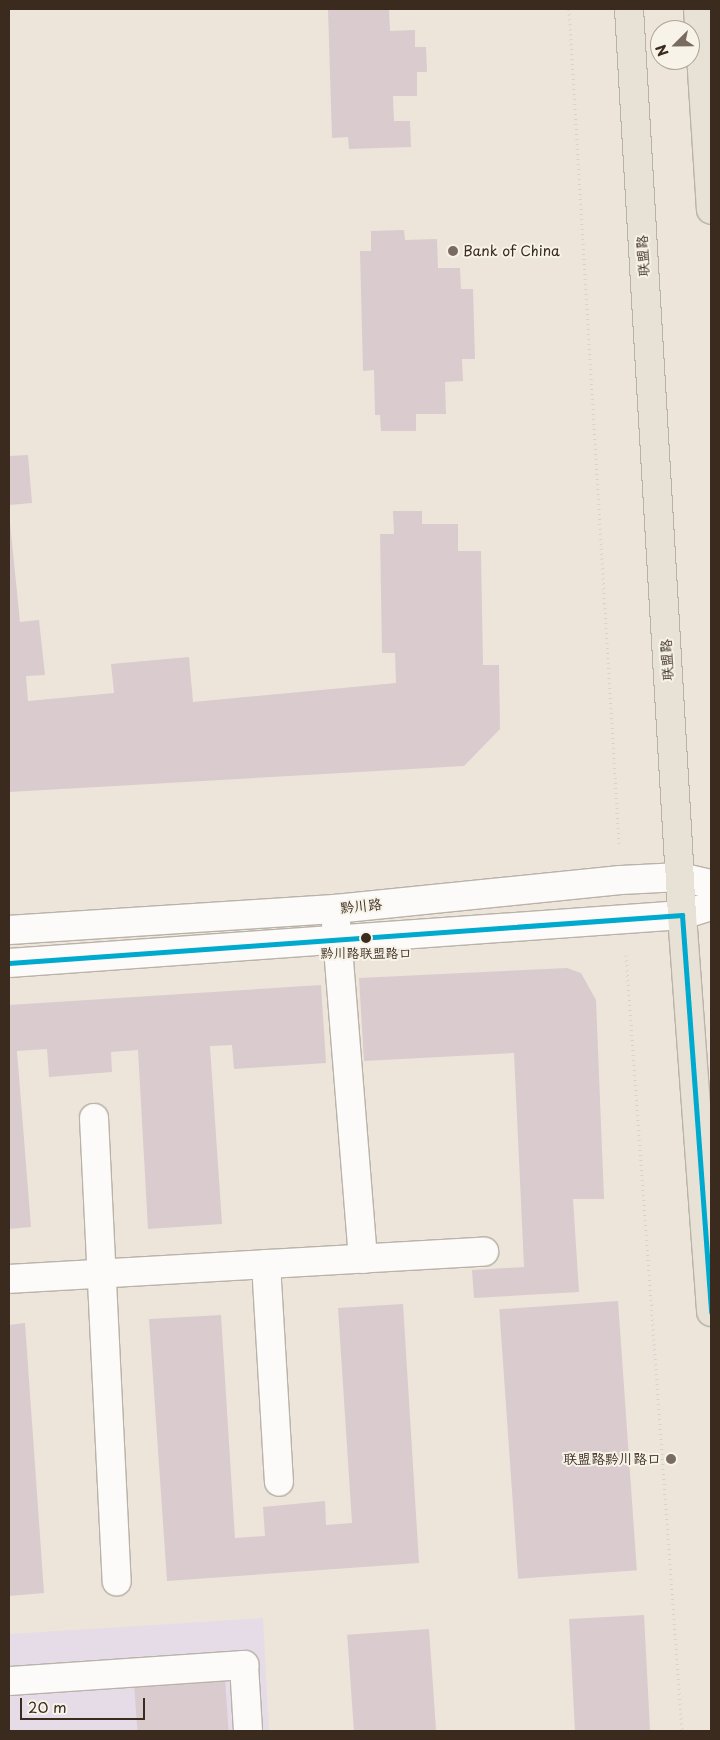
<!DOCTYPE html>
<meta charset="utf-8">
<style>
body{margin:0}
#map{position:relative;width:720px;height:1740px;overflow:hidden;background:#ede5d9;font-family:"Playpen Sans","LXGW WenKai TC",sans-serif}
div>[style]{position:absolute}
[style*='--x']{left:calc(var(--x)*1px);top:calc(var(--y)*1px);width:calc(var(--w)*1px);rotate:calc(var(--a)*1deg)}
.built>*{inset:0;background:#e5dce8}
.building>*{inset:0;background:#dacbce;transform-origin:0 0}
.path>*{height:3px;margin-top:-1.5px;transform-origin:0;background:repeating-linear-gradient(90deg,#d6d2cf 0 1px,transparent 0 5px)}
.roads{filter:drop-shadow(1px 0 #b9b2a9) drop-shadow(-1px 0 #b9b2a9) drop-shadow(0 1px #b9b2a9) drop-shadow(0 -1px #b9b2a9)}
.minor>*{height:28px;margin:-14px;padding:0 14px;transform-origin:14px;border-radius:14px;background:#fcfbf9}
.major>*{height:28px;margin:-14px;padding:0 14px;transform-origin:14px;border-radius:14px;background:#e8e2d6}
.bus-1>*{height:5px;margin:-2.5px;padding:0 2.5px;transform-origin:2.5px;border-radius:2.5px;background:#00a9ce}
.dots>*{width:14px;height:14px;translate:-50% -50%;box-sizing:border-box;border:2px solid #f7f3e8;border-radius:50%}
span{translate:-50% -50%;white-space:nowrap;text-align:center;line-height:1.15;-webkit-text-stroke:4px #f7f3e8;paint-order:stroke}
.bus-label{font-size:13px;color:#3b2a1e}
.poi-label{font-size:14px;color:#3b2a1e}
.left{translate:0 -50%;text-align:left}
.right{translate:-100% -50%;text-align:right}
.street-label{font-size:14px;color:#3b2a1e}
.frame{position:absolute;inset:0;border:10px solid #3b2a1e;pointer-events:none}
.north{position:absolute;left:650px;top:20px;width:50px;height:50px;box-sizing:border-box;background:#f7f3e8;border:1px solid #aca397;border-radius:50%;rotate:247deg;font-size:14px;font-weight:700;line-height:20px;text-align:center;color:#3b2a1e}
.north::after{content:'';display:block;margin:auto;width:18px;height:22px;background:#796b5f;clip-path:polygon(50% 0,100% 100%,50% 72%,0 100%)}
.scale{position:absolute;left:20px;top:1698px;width:125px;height:22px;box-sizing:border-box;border:2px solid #3b2a1e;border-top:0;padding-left:6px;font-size:15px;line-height:18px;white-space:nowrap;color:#3b2a1e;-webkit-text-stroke:4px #f7f3e8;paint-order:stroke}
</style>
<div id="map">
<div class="built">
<i style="clip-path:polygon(263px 1618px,269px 1731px,9px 1731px,9px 1634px)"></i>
</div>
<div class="building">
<i style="clip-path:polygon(328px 9px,389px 9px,390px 31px,415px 30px,415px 47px,426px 47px,427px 72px,417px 72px,417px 96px,393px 96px,394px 121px,410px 121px,411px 147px,349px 149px,348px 137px,332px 138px)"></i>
<i style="clip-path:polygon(404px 230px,405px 240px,437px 239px,438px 268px,460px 268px,461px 289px,473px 289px,475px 359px,462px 359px,463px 381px,445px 382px,446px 414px,416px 414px,416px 431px,381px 431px,380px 415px,375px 415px,374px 370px,363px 371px,360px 251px,371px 251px,371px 231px)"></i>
<i style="clip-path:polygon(28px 455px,32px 503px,9px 505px,9px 456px)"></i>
<i style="clip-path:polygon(393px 511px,422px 511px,422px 524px,458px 524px,458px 551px,481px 551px,483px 665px,499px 665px,500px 729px,464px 766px,9px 792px,9px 513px,20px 622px,39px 620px,45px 675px,26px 676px,28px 701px,114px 693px,111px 664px,189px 657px,193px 702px,396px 683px,395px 653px,382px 653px,380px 534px,394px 534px)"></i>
<i style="clip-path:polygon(567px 968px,581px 973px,596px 1000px,604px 1199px,573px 1199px,579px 1292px,474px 1298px,472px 1270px,524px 1267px,514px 1053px,364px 1061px,359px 978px)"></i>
<i style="clip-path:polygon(321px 985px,326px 1063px,234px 1069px,232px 1045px,210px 1046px,222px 1224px,148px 1229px,138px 1050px,111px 1052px,112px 1072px,49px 1077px,47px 1049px,17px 1051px,31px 1227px,9px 1229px,9px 1005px)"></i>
<i style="left:618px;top:1301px;width:270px;height:119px;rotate:86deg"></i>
<i style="clip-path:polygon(403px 1304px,419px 1563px,167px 1581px,149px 1319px,221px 1315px,235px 1538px,265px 1536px,263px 1507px,325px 1501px,326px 1525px,352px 1523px,338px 1308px)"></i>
<i style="clip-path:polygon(25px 1323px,44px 1593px,9px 1596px,9px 1325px)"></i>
<i style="left:644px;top:1615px;width:116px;height:75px;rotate:87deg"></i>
<i style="left:429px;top:1629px;width:102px;height:82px;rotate:86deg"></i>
<i style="left:225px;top:1679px;width:52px;height:91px;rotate:86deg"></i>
</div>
<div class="path">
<i style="--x:569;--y:9;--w:836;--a:86.57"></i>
<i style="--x:626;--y:955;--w:778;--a:85.87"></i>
</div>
<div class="roads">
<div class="minor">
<i style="--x:336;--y:923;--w:337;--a:85.4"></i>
<i style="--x:9;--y:930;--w:327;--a:-3.7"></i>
<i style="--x:335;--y:909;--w:287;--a:-5.8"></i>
<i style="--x:621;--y:880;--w:59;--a:-2.9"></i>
<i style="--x:680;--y:877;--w:32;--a:13"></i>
<i style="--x:9;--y:963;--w:675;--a:-4.08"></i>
<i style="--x:682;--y:915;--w:30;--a:-17"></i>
<i style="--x:94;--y:1118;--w:464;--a:87.2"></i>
<i style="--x:266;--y:1264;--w:218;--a:86.6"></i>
<i style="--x:9;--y:1279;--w:476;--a:-3.3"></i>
<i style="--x:9;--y:1681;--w:236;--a:-3.9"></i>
<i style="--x:244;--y:1665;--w:66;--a:86.5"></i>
</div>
<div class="major">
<i style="--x:629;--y:9;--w:908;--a:86.65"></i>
<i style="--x:682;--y:915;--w:398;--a:85.8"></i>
<i style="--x:698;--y:9;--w:201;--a:86.3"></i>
</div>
</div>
<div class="bus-1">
<i style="--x:9;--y:963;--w:675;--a:-4.08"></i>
<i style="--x:682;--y:915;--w:398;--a:85.8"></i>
</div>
<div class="dots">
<i style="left:453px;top:251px;background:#796b5f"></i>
<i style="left:366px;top:938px;background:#3b2a1e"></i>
<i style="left:671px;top:1459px;background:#796b5f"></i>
</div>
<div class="bus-label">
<span style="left:366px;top:953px">黔川路联盟路口</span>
</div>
<div class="poi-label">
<span class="left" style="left:463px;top:251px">Bank of China</span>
<span class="right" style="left:661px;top:1459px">联盟路黔川路口</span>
</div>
<div class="street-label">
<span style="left:643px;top:256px;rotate:-93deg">联盟路</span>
<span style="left:667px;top:660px;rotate:-93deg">联盟路</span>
<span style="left:361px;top:906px;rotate:-6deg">黔川路</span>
</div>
<div class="frame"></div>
<div class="north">N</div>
<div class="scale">20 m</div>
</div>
